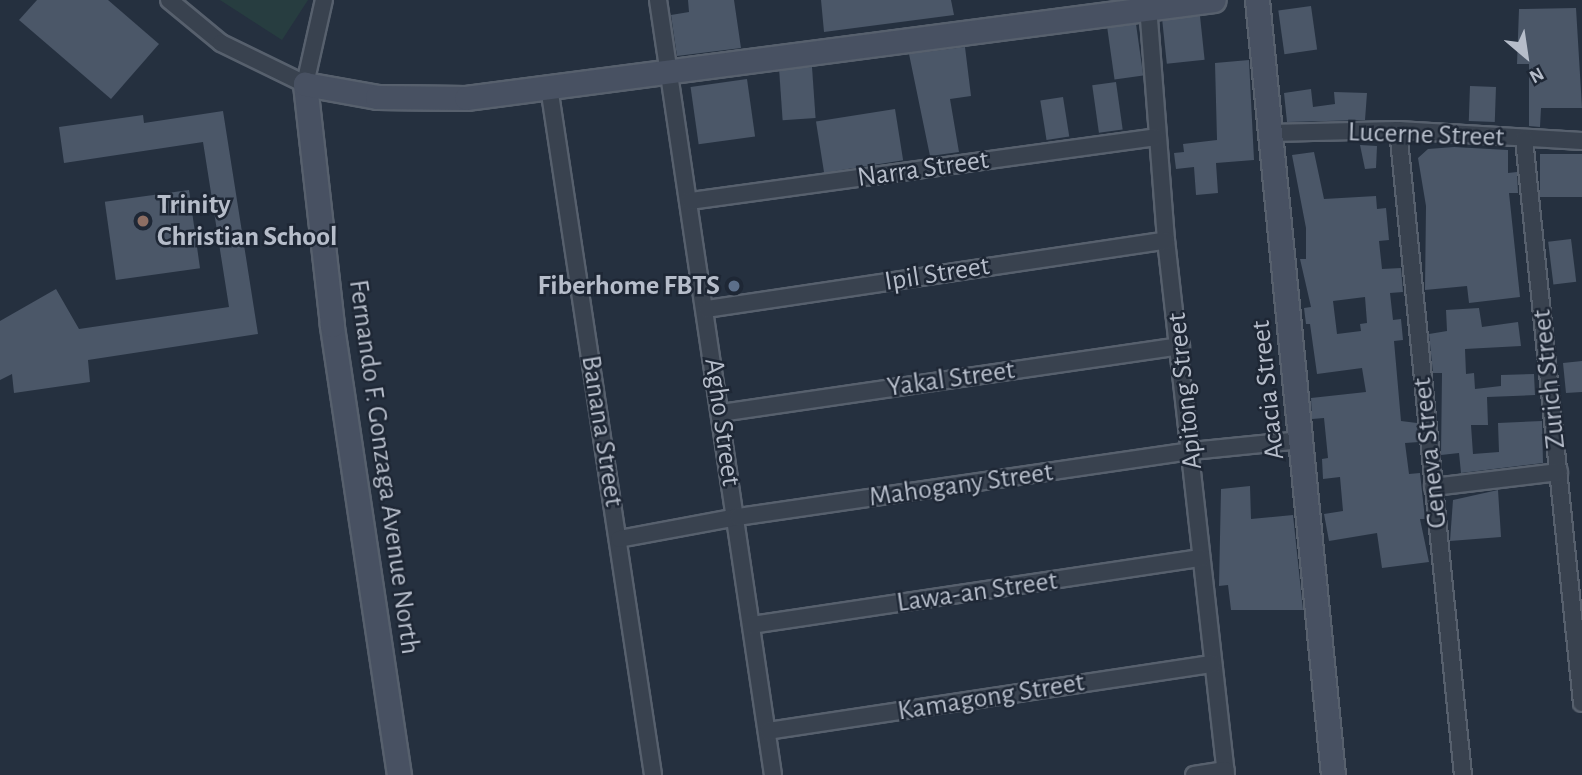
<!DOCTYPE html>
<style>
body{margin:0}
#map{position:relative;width:1582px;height:775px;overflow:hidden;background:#25303f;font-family:"Alegreya Sans",sans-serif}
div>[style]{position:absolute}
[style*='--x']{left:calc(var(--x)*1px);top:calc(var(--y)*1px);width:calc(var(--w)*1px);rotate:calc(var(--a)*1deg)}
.green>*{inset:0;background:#273d40}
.building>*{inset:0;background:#4b5768;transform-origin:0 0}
.roads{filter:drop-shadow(2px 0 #57606d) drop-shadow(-2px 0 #57606d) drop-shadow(0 2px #57606d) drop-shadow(0 -2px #57606d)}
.street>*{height:16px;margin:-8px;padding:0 8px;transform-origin:8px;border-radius:8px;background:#39424f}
.secondary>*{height:23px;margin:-11.5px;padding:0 11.5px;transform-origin:11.5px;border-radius:11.5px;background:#485162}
.dots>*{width:19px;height:19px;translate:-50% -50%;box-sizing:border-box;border:4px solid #1e2735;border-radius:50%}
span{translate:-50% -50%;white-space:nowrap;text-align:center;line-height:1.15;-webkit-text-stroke:5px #1e2735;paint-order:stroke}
.street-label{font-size:28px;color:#b6bdca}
.poi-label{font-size:28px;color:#b6bdca;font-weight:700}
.left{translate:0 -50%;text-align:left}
.right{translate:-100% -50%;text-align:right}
.north{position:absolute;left:1491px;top:21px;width:70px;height:70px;-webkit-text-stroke:5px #1e2735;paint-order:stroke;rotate:151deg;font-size:19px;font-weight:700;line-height:28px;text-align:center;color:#b6bdca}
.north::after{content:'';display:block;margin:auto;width:24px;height:32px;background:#b6bdca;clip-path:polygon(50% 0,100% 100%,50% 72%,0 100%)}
</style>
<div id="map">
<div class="green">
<i style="clip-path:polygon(220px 0,308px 0,282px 40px)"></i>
</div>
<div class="building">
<i style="clip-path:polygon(37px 0,108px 0,159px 44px,111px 99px,19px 20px)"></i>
<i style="clip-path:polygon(688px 0,734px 0,741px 48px,677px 56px,671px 15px,689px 12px)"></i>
<i style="clip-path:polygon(821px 0,951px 0,954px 15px,824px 32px)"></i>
<i style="left:1311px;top:6px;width:44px;height:33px;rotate:82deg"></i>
<i style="clip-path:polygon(1576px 8px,1582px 108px,1541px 108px,1540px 127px,1529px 126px,1529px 64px,1517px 64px,1519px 9px)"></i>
<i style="left:1200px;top:16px;width:44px;height:38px;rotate:84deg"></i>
<i style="left:1136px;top:24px;width:52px;height:29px;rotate:82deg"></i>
<i style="clip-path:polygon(965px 47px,971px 96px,950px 99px,959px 152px,930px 156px,909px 54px)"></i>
<i style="clip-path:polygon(1249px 60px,1254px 160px,1216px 163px,1218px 193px,1196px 195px,1194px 167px,1176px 169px,1174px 153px,1184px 152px,1183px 144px,1217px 140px,1215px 63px)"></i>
<i style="left:812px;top:67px;width:51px;height:33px;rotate:86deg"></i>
<i style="left:747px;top:79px;width:58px;height:57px;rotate:82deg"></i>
<i style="left:1116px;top:82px;width:48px;height:24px;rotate:82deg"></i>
<i style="left:1470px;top:86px;width:26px;height:35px;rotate:2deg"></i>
<i style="clip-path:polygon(1311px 89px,1313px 107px,1335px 104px,1334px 92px,1367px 93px,1365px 120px,1287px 122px,1284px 93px)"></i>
<i style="left:1063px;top:97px;width:40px;height:23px;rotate:81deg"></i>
<i style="left:895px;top:109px;width:52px;height:80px;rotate:81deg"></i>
<i style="clip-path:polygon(223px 111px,258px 334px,88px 360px,90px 382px,14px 393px,12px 374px,0 380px,0 321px,56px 289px,79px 329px,229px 307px,203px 142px,64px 163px,59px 127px,143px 115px,144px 123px)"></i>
<i style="clip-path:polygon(1360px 145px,1377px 146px,1376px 168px,1365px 169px)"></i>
<i style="clip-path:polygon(1454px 147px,1508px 150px,1508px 173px,1517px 172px,1518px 193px,1509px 193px,1520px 297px,1469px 303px,1467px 286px,1425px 290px,1426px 206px,1418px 158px,1428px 149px)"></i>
<i style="clip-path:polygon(evenodd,1314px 152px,1324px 199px,1376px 196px,1377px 209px,1386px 208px,1389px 240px,1379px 241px,1382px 269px,1401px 268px,1403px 292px,1390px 293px,1393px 320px,1401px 319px,1403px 340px,1394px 341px,1401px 421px,1417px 423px,1419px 442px,1405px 443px,1409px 474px,1420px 473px,1425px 519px,1420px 519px,1429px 562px,1382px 568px,1377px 533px,1329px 541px,1324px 514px,1343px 511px,1340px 477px,1323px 479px,1322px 459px,1328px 458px,1324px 418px,1312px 419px,1311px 398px,1366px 392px,1362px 368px,1317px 374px,1310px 324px,1306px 324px,1304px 308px,1311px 307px,1300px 259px,1306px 259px,1306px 228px,1292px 155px,1314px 152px,1365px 297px,1367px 323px,1360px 324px,1361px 331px,1337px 334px,1333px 301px,1365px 297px)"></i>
<i style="left:1582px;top:154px;width:43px;height:42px;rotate:90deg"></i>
<i style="left:189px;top:190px;width:79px;height:85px;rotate:82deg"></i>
<i style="left:1571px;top:239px;width:43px;height:23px;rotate:83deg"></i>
<i style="clip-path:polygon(1479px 308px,1482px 327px,1518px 322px,1521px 346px,1465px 349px,1466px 374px,1474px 373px,1475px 389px,1501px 386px,1501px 375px,1534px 374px,1535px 395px,1487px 397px,1488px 425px,1471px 425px,1473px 454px,1499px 452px,1498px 423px,1542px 421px,1543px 463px,1461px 473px,1459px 453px,1441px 455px,1442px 373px,1433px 373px,1429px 334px,1447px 331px,1446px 310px)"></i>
<i style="clip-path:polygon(1582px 361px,1582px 392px,1566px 393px,1563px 363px)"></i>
<i style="clip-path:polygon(1250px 486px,1251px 519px,1293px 515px,1303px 610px,1231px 610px,1228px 585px,1219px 586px,1221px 489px)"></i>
<i style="clip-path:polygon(1498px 490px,1501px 537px,1450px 541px,1453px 500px)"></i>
</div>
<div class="roads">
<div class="street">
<i style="--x:169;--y:0;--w:67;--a:39.6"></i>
<i style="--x:221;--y:43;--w:93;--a:26"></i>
<i style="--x:305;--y:84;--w:86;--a:-77.3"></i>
<i style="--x:658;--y:0;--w:783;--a:81.56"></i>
<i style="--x:1148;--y:6;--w:235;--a:85.6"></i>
<i style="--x:1166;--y:240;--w:538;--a:83.6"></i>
<i style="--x:549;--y:87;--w:696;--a:81.4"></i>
<i style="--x:1398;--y:130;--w:648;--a:84.25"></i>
<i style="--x:1270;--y:133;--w:128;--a:-1.3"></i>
<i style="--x:1398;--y:130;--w:184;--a:3.4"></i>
<i style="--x:1524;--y:139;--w:567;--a:84.13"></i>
<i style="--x:690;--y:201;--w:470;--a:-7.8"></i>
<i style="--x:707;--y:309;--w:464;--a:-8.5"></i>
<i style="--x:721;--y:413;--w:465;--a:-8.3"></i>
<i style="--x:1433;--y:487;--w:127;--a:-6.8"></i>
<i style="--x:619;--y:539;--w:121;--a:-10.5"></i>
<i style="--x:738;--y:517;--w:459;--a:-8.3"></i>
<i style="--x:1192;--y:451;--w:112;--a:-5.7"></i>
<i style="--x:752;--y:625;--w:454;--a:-8.5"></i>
<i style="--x:768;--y:731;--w:450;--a:-8.6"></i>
<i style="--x:1194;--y:775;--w:32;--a:-9"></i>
</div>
<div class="secondary">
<i style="--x:1257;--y:0;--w:779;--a:84.4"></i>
<i style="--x:399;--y:775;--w:455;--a:-98.5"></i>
<i style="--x:332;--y:325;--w:243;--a:-96.4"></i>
<i style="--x:305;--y:84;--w:73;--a:10.2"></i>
<i style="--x:377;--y:97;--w:89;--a:0.6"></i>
<i style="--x:466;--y:98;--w:754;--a:-7.46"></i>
</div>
</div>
<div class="dots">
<i style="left:143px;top:221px;background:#8d6e63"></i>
<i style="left:734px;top:286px;background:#5c6f8a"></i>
</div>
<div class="street-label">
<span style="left:1426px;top:135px;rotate:2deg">Lucerne Street</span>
<span style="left:923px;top:169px;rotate:-8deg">Narra Street</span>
<span style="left:937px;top:274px;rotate:-9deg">Ipil Street</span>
<span style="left:951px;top:379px;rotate:-8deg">Yakal Street</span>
<span style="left:1549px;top:379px;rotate:-96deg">Zurich Street</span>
<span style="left:1268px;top:390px;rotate:-96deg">Acacia Street</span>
<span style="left:1185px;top:391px;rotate:-96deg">Apitong Street</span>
<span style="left:722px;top:422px;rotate:82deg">Agho Street</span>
<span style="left:602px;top:431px;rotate:81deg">Banana Street</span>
<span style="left:1430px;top:453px;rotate:-96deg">Geneva Street</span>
<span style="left:384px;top:467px;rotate:82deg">Fernando F. Gonzaga Avenue North</span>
<span style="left:961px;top:485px;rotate:-8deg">Mahogany Street</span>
<span style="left:977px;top:592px;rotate:-8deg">Lawa-an Street</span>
<span style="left:991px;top:697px;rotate:-9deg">Kamagong Street</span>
</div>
<div class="poi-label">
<span class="left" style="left:157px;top:221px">Trinity<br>Christian School</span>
<span class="right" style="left:720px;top:286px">Fiberhome FBTS</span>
</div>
<div class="north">N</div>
</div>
